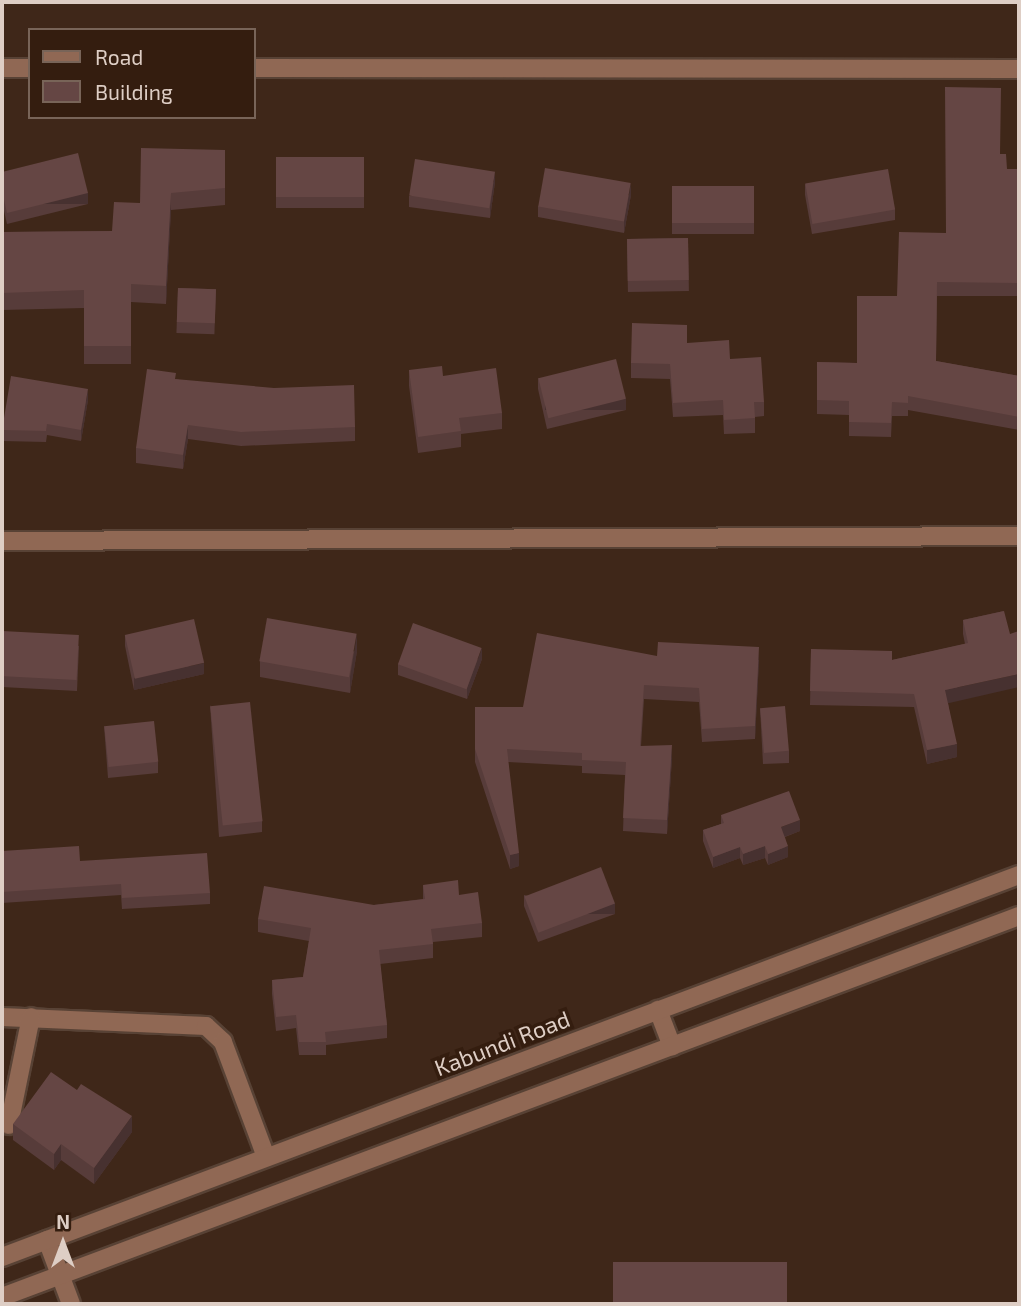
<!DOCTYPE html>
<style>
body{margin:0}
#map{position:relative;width:1021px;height:1306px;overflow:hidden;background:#3f2719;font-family:"Exo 2",sans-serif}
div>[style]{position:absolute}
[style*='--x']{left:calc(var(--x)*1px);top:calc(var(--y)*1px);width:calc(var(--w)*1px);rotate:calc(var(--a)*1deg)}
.roads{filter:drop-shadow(2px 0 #584235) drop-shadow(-2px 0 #584235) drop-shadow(0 2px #584235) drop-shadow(0 -2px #584235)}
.minor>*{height:18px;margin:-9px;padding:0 9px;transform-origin:9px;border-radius:9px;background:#906854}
.wall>*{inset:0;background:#573c3a;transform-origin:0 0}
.shaded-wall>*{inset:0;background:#473130;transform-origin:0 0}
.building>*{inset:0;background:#654644;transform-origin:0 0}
span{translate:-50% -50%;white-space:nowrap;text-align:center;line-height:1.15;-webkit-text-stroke:7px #341d0f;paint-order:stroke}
.street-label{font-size:23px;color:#decec5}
.frame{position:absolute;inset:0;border:4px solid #decec5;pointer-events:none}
.legend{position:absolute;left:28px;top:28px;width:228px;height:91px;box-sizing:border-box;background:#341d0f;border:2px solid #786458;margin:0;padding:9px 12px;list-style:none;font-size:21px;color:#decec5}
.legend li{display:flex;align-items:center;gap:14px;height:35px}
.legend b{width:35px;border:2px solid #786458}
.north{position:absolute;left:28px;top:1208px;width:70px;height:70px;-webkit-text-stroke:5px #341d0f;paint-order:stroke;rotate:0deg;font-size:19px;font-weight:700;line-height:28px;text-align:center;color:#decec5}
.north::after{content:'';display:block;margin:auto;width:24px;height:32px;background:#decec5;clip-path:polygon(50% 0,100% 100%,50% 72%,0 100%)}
</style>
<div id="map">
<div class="roads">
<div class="minor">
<i style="--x:2;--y:68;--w:28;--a:0"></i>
<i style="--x:254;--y:68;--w:765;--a:0.07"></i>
<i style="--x:2;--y:541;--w:1017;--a:-0.28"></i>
<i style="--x:658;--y:1010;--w:39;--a:69"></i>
<i style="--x:2;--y:1017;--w:204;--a:2.5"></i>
<i style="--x:206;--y:1026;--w:23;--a:43"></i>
<i style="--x:223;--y:1042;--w:123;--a:69.5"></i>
<i style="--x:9;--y:1125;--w:110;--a:-78.5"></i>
<i style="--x:47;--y:1240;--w:68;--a:69.4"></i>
<i style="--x:2;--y:1257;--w:1086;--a:-20.59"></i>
<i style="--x:2;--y:1297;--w:1086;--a:-20.54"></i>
</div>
</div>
<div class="wall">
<i style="clip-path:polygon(225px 150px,225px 205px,171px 210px,166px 304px,131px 302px,131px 364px,84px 364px,84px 308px,2px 310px,2px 232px,112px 231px,140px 203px)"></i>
<i style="clip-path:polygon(1000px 154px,1007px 169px,1019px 169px,1019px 296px,937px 296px,936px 361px,1019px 376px,1019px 430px,908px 410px,908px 416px,892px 416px,891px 437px,849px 436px,849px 415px,817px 414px,817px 362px,857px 363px,897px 296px,946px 233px)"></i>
<i style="left:276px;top:157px;width:88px;height:51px"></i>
<i style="clip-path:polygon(2px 172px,88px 204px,7px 224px,2px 202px)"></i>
<i style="clip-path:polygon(495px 182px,490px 218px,409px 207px,409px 196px)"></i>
<i style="clip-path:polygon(805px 184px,895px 209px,895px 220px,812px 234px,805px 195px)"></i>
<i style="left:672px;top:186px;width:82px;height:48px"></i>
<i style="clip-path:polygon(631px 195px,624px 233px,538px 217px,538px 206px)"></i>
<i style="left:688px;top:238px;width:53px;height:61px;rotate:89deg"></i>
<i style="left:178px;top:288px;width:38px;height:45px;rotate:2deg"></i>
<i style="clip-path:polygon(687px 343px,730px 359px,764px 402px,764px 416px,755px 417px,755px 433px,724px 434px,723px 415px,673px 417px,670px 379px,631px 378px,631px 363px)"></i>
<i style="clip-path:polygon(409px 370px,443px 376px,502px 413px,502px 429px,461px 434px,461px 447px,418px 453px,409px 386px)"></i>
<i style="clip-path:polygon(538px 378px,626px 410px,547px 429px,538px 389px)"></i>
<i style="clip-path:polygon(176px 379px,355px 427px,355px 441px,241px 446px,188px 439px,183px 469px,136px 463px,136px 448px)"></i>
<i style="clip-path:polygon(88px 400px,81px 441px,47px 435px,46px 442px,2px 441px,2px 430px)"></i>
<i style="clip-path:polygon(1004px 611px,948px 703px,957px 757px,927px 764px,914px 707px,810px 705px,811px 649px,892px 660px,965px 644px,963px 634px,963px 620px)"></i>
<i style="clip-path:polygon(2px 631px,79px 646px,77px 691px,2px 687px)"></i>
<i style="clip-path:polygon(125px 635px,204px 674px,134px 690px,125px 646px)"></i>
<i style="clip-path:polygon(357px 651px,350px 693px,260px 677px,260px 661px)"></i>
<i style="clip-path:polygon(657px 656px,759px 660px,755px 739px,702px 742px,699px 702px,644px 699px,641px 746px,672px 758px,667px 834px,623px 831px,625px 775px,582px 773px,582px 766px,508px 762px,519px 866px,510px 869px,475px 762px,475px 707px,523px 707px)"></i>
<i style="clip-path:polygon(482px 659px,467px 699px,398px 675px,398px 664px)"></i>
<i style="clip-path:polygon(210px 705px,262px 821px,262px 832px,219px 837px)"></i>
<i style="clip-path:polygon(760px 708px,789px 751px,789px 763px,763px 764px)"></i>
<i style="clip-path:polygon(104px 726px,158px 762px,158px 773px,108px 778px)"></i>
<i style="clip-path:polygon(721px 815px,800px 831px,785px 837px,788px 857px,768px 865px,765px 858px,743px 865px,740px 858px,713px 868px,703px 841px,703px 830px,721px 824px)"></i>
<i style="clip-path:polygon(2px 851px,80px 861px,210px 893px,210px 904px,122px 909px,121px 895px,2px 903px)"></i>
<i style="clip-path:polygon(423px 885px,459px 895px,482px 923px,482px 937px,433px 942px,433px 958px,380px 964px,387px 1025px,387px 1038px,326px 1045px,326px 1055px,299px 1055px,296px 1028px,276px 1031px,272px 994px,272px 980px,303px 977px,309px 941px,258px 932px,258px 919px,423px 899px)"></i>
<i style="clip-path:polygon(524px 895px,615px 914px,538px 942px,524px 906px)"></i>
<i style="clip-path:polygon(13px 1124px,132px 1132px,94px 1184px,61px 1160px,54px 1170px,13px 1140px)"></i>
</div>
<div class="shaded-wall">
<i style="clip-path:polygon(495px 171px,495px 182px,490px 218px,490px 207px)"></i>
<i style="clip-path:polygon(631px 183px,631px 195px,624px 233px,624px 221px)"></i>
<i style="left:88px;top:193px;width:11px;height:83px;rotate:90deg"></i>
<i style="clip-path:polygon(171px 193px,171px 210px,166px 304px,166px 286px)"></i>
<i style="clip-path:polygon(88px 389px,88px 400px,81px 441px,81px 430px)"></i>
<i style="left:626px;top:399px;width:11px;height:81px;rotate:90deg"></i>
<i style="clip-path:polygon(188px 425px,188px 439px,183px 469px,183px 455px)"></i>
<i style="clip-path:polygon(357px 634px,357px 651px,350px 693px,350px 677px)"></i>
<i style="clip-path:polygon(759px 647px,759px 660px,755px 739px,755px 726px)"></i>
<i style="clip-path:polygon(482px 648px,482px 659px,467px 699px,467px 688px)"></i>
<i style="clip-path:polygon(204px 663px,204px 674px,134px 690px,134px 678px)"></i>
<i style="clip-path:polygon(1019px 674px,1019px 687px,945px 704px,945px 690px)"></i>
<i style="clip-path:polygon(957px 744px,957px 757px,927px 764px,927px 750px)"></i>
<i style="clip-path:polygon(672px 745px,672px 758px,667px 834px,667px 820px)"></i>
<i style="clip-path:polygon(800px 820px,800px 831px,781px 838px,781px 827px)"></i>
<i style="clip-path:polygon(765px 846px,765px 858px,743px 865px,743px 854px)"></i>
<i style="clip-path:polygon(788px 846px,788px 857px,768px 865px,768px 854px)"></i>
<i style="clip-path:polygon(740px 847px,740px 858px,713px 868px,713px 857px)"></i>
<i style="clip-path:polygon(519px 853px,519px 866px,510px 869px,510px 855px)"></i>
<i style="left:615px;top:903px;width:11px;height:82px;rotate:90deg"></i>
<i style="clip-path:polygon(132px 1116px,132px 1132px,94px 1184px,94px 1168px)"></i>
<i style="clip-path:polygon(61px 1144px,61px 1160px,54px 1170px,54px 1154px)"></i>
</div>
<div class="building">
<i style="clip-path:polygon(945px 87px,1001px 88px,1000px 154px,1006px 154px,1007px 169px,1019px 169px,1019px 283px,937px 282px,936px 361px,1019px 376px,1019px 417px,908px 396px,908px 403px,892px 402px,891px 423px,849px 422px,849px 401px,817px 400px,817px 362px,857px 363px,857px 296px,897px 296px,899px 232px,946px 233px)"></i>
<i style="clip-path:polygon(141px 148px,225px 150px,225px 188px,171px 193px,166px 286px,131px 284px,131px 346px,84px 346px,84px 290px,2px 293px,2px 232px,112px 231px,114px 202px,140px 203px)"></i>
<i style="clip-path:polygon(78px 153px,88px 193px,7px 213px,2px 191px,2px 172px)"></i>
<i style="left:276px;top:157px;width:88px;height:40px"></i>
<i style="left:415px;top:159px;width:81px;height:37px;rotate:9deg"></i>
<i style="left:545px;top:168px;width:87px;height:39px;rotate:10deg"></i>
<i style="left:888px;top:169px;width:41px;height:84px;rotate:80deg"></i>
<i style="left:672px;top:186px;width:82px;height:37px"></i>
<i style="left:688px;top:238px;width:42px;height:61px;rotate:89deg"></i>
<i style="left:178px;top:288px;width:38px;height:34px;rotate:2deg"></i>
<i style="clip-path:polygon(632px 323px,687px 325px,687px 343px,729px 340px,730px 359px,761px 357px,764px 402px,754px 402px,755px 418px,724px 420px,723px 400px,673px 403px,670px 364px,631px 363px)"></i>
<i style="left:616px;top:359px;width:41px;height:80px;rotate:76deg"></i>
<i style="clip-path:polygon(442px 366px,443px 376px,496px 368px,502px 413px,459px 418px,461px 431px,418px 437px,409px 370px)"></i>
<i style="clip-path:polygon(147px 369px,176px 373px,175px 379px,274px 388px,354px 385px,355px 427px,241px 432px,188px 425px,183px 455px,136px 448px)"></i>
<i style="clip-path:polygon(11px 376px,88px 389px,81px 430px,47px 424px,46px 431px,2px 430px)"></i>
<i style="clip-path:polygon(1004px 611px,1010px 634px,1019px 631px,1019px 674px,945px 690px,957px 744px,927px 750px,914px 694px,810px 691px,811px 649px,892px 651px,892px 660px,968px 643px,963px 620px)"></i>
<i style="left:267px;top:618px;width:91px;height:44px;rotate:10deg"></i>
<i style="left:194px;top:619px;width:45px;height:71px;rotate:77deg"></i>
<i style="left:413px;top:623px;width:73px;height:44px;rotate:20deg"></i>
<i style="left:2px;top:631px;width:77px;height:45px;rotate:3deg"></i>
<i style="clip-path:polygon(537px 633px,657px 656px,658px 642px,759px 647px,755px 726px,702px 729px,699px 688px,644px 685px,640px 746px,672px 745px,667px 820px,623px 818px,626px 762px,582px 760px,582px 753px,507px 749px,519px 853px,510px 855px,475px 749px,475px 707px,523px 707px)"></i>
<i style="left:250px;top:702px;width:120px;height:40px;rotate:84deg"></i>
<i style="left:785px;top:706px;width:45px;height:25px;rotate:85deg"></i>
<i style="left:154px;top:721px;width:41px;height:50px;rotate:84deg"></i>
<i style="clip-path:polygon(789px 791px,800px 820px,781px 827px,788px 846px,768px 854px,765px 846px,743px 854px,740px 847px,713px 857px,703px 830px,724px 823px,721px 815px)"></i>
<i style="clip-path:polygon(79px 846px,80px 861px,207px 853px,210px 893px,122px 898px,121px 884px,2px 892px,2px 851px)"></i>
<i style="left:601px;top:867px;width:39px;height:82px;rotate:69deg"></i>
<i style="clip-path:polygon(458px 880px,459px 895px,478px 892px,482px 923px,431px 929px,433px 944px,379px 950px,387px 1025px,325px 1032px,326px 1042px,299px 1042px,296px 1015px,276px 1017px,272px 980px,303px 977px,311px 928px,258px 919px,264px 886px,374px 905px,425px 899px,423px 885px)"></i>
<i style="clip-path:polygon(51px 1072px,77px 1090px,81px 1084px,132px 1116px,94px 1168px,61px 1144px,54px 1154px,13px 1124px)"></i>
<i style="left:787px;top:1262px;width:42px;height:174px;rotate:90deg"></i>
</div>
<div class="street-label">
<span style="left:502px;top:1043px;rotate:-21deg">Kabundi Road</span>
</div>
<div class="frame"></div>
<ul class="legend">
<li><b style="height:9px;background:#906854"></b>Road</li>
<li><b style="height:19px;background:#654644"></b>Building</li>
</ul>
<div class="north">N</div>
</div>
